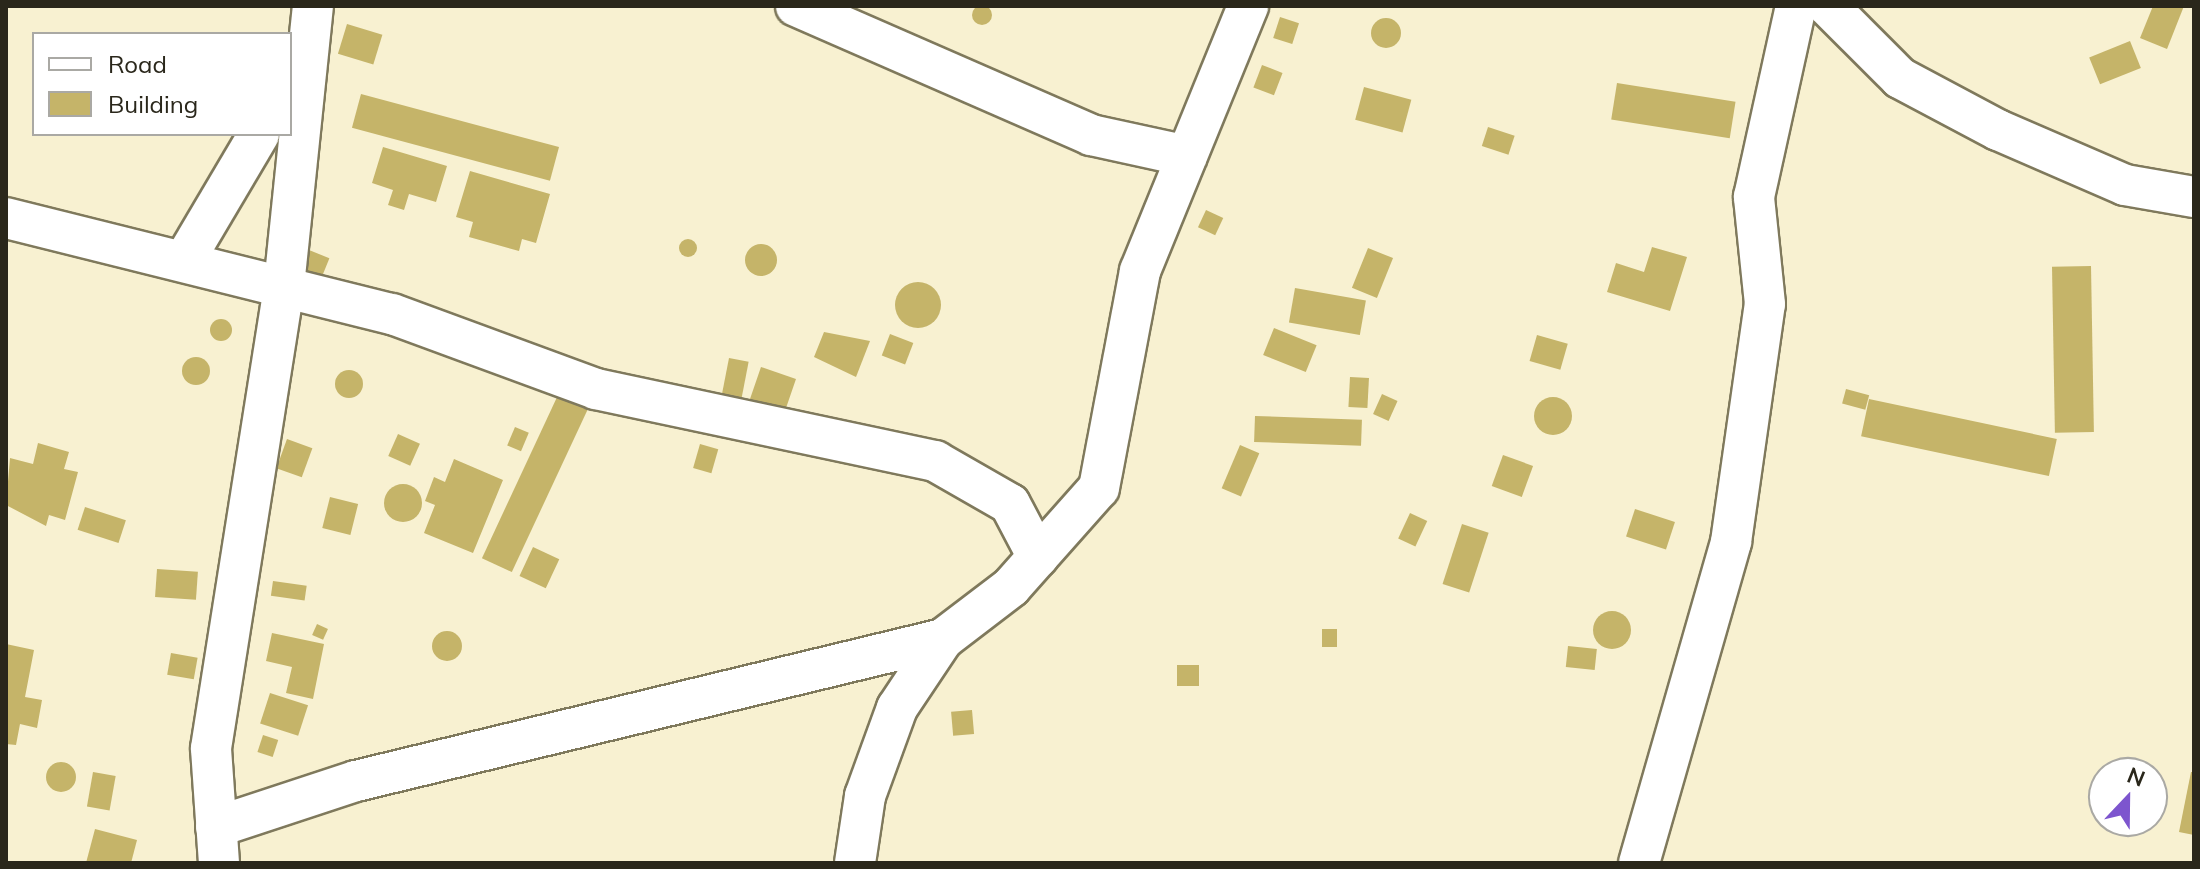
<!DOCTYPE html>
<style>
body{margin:0}
#map{position:relative;width:2200px;height:869px;overflow:hidden;background:#f8f1d1;font-family:Mulish,sans-serif}
div>[style]{position:absolute}
[style*='--x']{left:calc(var(--x)*1px);top:calc(var(--y)*1px);width:calc(var(--w)*1px);rotate:calc(var(--a)*1deg)}
.building>*{inset:0;background:#c5b469;transform-origin:0 0}
.round{border-radius:50%}
.roads{filter:drop-shadow(2px 0 #7f795c) drop-shadow(-2px 0 #7f795c) drop-shadow(0 2px #7f795c) drop-shadow(0 -2px #7f795c)}
.street>*{height:40px;margin:-20px;padding:0 20px;transform-origin:20px;border-radius:20px;background:#fff}
span{translate:-50% -50%;white-space:nowrap;text-align:center;line-height:1.15;-webkit-text-stroke:6px #fff;paint-order:stroke}
.frame{position:absolute;inset:0;border:8px solid #2a271b;pointer-events:none}
.legend{position:absolute;left:32px;top:32px;width:260px;height:104px;box-sizing:border-box;background:#fff;border:2px solid #aaa9a4;margin:0;padding:10px 14px;list-style:none;font-size:24px;color:#2a271b}
.legend li{display:flex;align-items:center;gap:16px;height:40px}
.legend b{width:40px;border:2px solid #aaa9a4}
.north{position:absolute;left:2088px;top:757px;width:80px;height:80px;box-sizing:border-box;background:#fff;border:2px solid #aaa9a4;border-radius:50%;rotate:22deg;font-size:22px;font-weight:700;line-height:32px;text-align:center;color:#2a271b}
.north::after{content:'';display:block;margin:auto;width:28px;height:36px;background:#7d55ce;clip-path:polygon(50% 0,100% 100%,50% 72%,0 100%)}
</style>
<div id="map">
<div class="building">
<i class="round" style="left:972px;top:5px;width:20px;height:20px"></i>
<i style="clip-path:polygon(2153px 6px,2184px 6px,2167px 49px,2140px 38px)"></i>
<i style="left:1280px;top:17px;width:20px;height:22px;rotate:18deg"></i>
<i class="round" style="left:1371px;top:18px;width:30px;height:30px"></i>
<i style="left:347px;top:24px;width:37px;height:31px;rotate:17deg"></i>
<i style="left:2130px;top:41px;width:29px;height:44px;rotate:68deg"></i>
<i style="left:1262px;top:65px;width:22px;height:24px;rotate:21deg"></i>
<i style="left:1617px;top:83px;width:120px;height:37px;rotate:9deg"></i>
<i style="left:1364px;top:87px;width:49px;height:34px;rotate:15deg"></i>
<i style="left:361px;top:94px;width:205px;height:35px;rotate:15deg"></i>
<i style="left:1488px;top:127px;width:28px;height:20px;rotate:18deg"></i>
<i style="clip-path:polygon(383px 147px,447px 166px,436px 202px,409px 194px,404px 210px,388px 205px,393px 190px,372px 183px)"></i>
<i style="clip-path:polygon(470px 171px,550px 194px,536px 243px,522px 239px,519px 251px,469px 237px,473px 222px,456px 217px)"></i>
<i style="left:1206px;top:210px;width:19px;height:19px;rotate:25deg"></i>
<i class="round" style="left:679px;top:239px;width:18px;height:18px"></i>
<i class="round" style="left:745px;top:244px;width:32px;height:32px"></i>
<i style="clip-path:polygon(1652px 247px,1687px 257px,1670px 311px,1607px 292px,1616px 263px,1644px 272px)"></i>
<i style="left:1368px;top:248px;width:27px;height:43px;rotate:22deg"></i>
<i style="left:309px;top:250px;width:22px;height:28px;rotate:22deg"></i>
<i style="left:2091px;top:266px;width:166px;height:39px;rotate:89deg"></i>
<i class="round" style="left:895px;top:282px;width:46px;height:46px"></i>
<i style="left:1295px;top:288px;width:72px;height:35px;rotate:10deg"></i>
<i class="round" style="left:210px;top:319px;width:22px;height:22px"></i>
<i style="left:1274px;top:328px;width:46px;height:29px;rotate:22deg"></i>
<i style="clip-path:polygon(824px 332px,870px 341px,856px 377px,814px 357px)"></i>
<i style="left:890px;top:334px;width:25px;height:23px;rotate:21deg"></i>
<i style="left:1537px;top:335px;width:32px;height:27px;rotate:16deg"></i>
<i class="round" style="left:182px;top:357px;width:28px;height:28px"></i>
<i style="left:729px;top:358px;width:20px;height:37px;rotate:11deg"></i>
<i style="left:761px;top:367px;width:37px;height:37px;rotate:19deg"></i>
<i class="round" style="left:335px;top:370px;width:28px;height:28px"></i>
<i style="left:1350px;top:377px;width:19px;height:30px;rotate:3deg"></i>
<i style="left:1846px;top:389px;width:24px;height:15px;rotate:15deg"></i>
<i style="left:1382px;top:394px;width:17px;height:22px;rotate:24deg"></i>
<i style="left:558px;top:395px;width:33px;height:180px;rotate:25deg"></i>
<i class="round" style="left:1534px;top:397px;width:38px;height:38px"></i>
<i style="left:1869px;top:399px;width:192px;height:38px;rotate:12deg"></i>
<i style="left:1255px;top:416px;width:107px;height:26px;rotate:2deg"></i>
<i style="left:515px;top:427px;width:15px;height:20px;rotate:23deg"></i>
<i style="left:398px;top:434px;width:24px;height:24px;rotate:24deg"></i>
<i style="left:287px;top:439px;width:27px;height:31px;rotate:20deg"></i>
<i style="clip-path:polygon(38px 443px,69px 452px,64px 469px,78px 472px,65px 520px,49px 515px,46px 526px,6px 505px,10px 458px,33px 464px)"></i>
<i style="left:700px;top:444px;width:19px;height:25px;rotate:16deg"></i>
<i style="left:1240px;top:445px;width:21px;height:47px;rotate:23deg"></i>
<i style="left:1503px;top:455px;width:32px;height:33px;rotate:20deg"></i>
<i style="clip-path:polygon(454px 459px,503px 480px,473px 553px,424px 533px,435px 505px,425px 501px,434px 477px,445px 482px)"></i>
<i class="round" style="left:384px;top:484px;width:38px;height:38px"></i>
<i style="left:330px;top:497px;width:29px;height:32px;rotate:14deg"></i>
<i style="left:85px;top:507px;width:43px;height:24px;rotate:18deg"></i>
<i style="left:1635px;top:509px;width:42px;height:29px;rotate:18deg"></i>
<i style="left:1410px;top:513px;width:19px;height:28px;rotate:25deg"></i>
<i style="left:1462px;top:524px;width:28px;height:63px;rotate:18deg"></i>
<i style="left:533px;top:547px;width:29px;height:32px;rotate:25deg"></i>
<i style="left:157px;top:569px;width:41px;height:28px;rotate:4deg"></i>
<i style="left:273px;top:581px;width:34px;height:15px;rotate:8deg"></i>
<i class="round" style="left:1593px;top:611px;width:38px;height:38px"></i>
<i style="left:317px;top:624px;width:12px;height:12px;rotate:24deg"></i>
<i style="left:1322px;top:629px;width:15px;height:18px"></i>
<i class="round" style="left:432px;top:631px;width:30px;height:30px"></i>
<i style="clip-path:polygon(272px 633px,324px 644px,313px 699px,286px 693px,292px 667px,266px 661px)"></i>
<i style="clip-path:polygon(6px 644px,34px 650px,25px 697px,42px 700px,37px 728px,20px 724px,16px 745px,6px 744px)"></i>
<i style="left:1568px;top:646px;width:29px;height:21px;rotate:6deg"></i>
<i style="left:171px;top:653px;width:27px;height:22px;rotate:10deg"></i>
<i style="left:1177px;top:665px;width:22px;height:21px"></i>
<i style="left:270px;top:693px;width:40px;height:32px;rotate:18deg"></i>
<i style="left:972px;top:710px;width:24px;height:21px;rotate:85deg"></i>
<i style="left:263px;top:735px;width:16px;height:18px;rotate:18deg"></i>
<i class="round" style="left:46px;top:762px;width:30px;height:30px"></i>
<i style="left:93px;top:772px;width:23px;height:35px;rotate:10deg"></i>
<i style="clip-path:polygon(2191px 772px,2194px 772px,2194px 835px,2179px 832px)"></i>
<i style="clip-path:polygon(95px 829px,137px 840px,131px 863px,86px 863px)"></i>
</div>
<div class="roads">
<div class="street">
<i style="--x:796;--y:6;--w:322;--a:23.6"></i>
<i style="--x:1091;--y:135;--w:98;--a:12.3"></i>
<i style="--x:1828;--y:6;--w:102;--a:45"></i>
<i style="--x:1900;--y:78;--w:111;--a:28"></i>
<i style="--x:1998;--y:130;--w:138;--a:23.4"></i>
<i style="--x:2125;--y:185;--w:70;--a:9.9"></i>
<i style="--x:6;--y:218;--w:398;--a:14"></i>
<i style="--x:392;--y:314;--w:217;--a:20.2"></i>
<i style="--x:596;--y:389;--w:347;--a:12"></i>
<i style="--x:935;--y:461;--w:86;--a:29.8"></i>
<i style="--x:1010;--y:504;--w:60;--a:62.2"></i>
<i style="--x:184;--y:261;--w:147;--a:-59.4"></i>
<i style="--x:216;--y:827;--w:147;--a:-18.2"></i>
<i style="--x:356;--y:781;--w:604;--a:-13.6"></i>
<i style="--x:219;--y:863;--w:115;--a:-94"></i>
<i style="--x:211;--y:748;--w:468;--a:-81"></i>
<i style="--x:284;--y:286;--w:281;--a:-84.1"></i>
<i style="--x:855;--y:863;--w:68;--a:-81.5"></i>
<i style="--x:865;--y:796;--w:94;--a:-70"></i>
<i style="--x:897;--y:708;--w:83;--a:-56.3"></i>
<i style="--x:943;--y:639;--w:86;--a:-37.4"></i>
<i style="--x:1011;--y:587;--w:132;--a:-48.4"></i>
<i style="--x:1099;--y:488;--w:221;--a:-79.3"></i>
<i style="--x:1140;--y:271;--w:286;--a:-67.8"></i>
<i style="--x:1639;--y:863;--w:334;--a:-74"></i>
<i style="--x:1731;--y:542;--w:240;--a:-81.9"></i>
<i style="--x:1765;--y:304;--w:108;--a:-95.9"></i>
<i style="--x:1754;--y:197;--w:196;--a:-77.6"></i>
</div>
</div>
<div class="frame"></div>
<ul class="legend">
<li><b style="height:10px;background:#fff"></b>Road</li>
<li><b style="height:22px;background:#c5b469"></b>Building</li>
</ul>
<div class="north">N</div>
</div>
